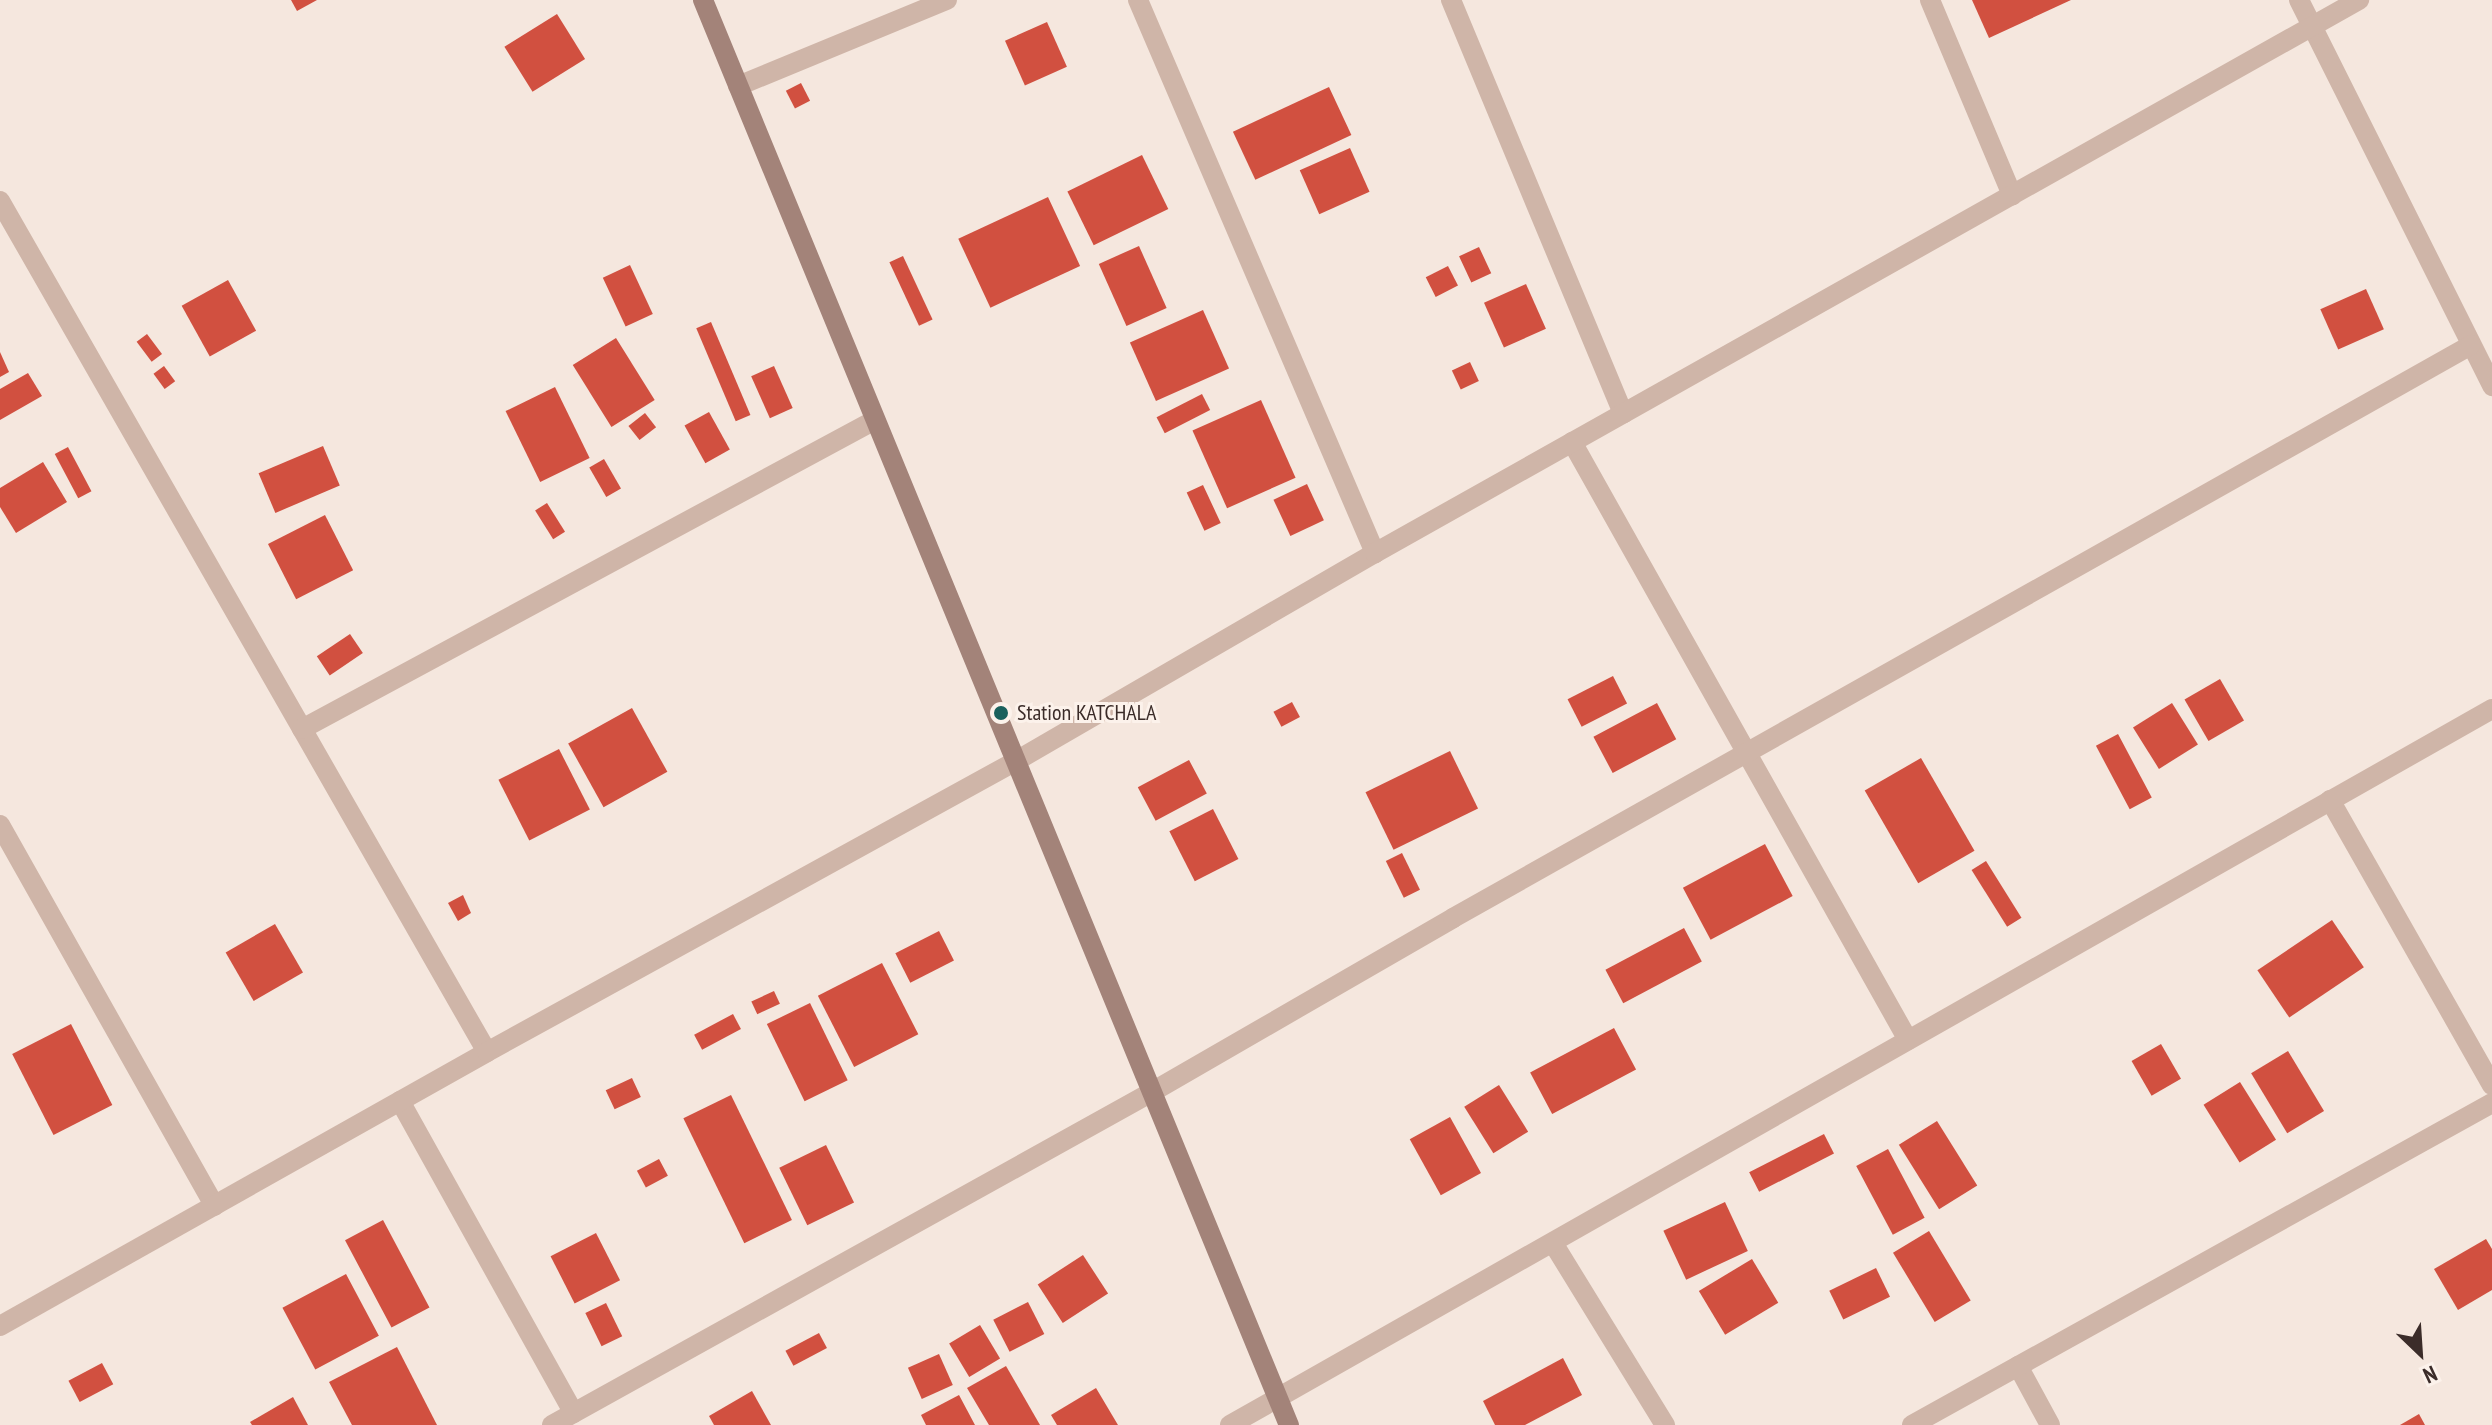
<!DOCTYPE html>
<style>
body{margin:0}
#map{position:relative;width:2492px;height:1425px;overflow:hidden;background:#f5e7de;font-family:"PT Sans Narrow",sans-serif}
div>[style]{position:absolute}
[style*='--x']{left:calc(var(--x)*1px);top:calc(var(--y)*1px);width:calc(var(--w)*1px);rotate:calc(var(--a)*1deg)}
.building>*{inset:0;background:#d15040;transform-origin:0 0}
.street>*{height:20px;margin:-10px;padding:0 10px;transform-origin:10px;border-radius:10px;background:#cfb5a8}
.secondary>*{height:20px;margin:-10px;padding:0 10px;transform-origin:10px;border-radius:10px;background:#a38379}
.dots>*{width:22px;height:22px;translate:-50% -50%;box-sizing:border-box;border:4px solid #fcf2eb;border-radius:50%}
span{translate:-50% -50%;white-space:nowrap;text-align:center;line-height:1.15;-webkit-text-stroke:6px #fcf2eb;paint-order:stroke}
.poi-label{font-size:22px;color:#3b2c29}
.left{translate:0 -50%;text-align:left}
.north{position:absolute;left:2380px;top:1313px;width:80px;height:80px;-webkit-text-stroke:6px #fcf2eb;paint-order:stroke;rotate:155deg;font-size:22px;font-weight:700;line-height:32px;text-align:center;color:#3b2c29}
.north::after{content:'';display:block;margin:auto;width:28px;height:36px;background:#3b2c29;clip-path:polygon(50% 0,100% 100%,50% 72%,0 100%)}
</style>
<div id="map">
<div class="building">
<i style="clip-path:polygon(291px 0,317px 0,297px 11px)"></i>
<i style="clip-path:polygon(1972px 0,2071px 0,1989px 38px)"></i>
<i style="left:557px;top:14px;width:53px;height:62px;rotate:58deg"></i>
<i style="left:1047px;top:22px;width:49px;height:46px;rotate:66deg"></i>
<i style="left:801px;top:83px;width:20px;height:17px;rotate:63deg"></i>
<i style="left:1329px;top:87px;width:53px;height:106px;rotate:65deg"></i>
<i style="left:1350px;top:148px;width:48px;height:55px;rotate:66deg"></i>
<i style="left:1142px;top:155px;width:60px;height:83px;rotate:64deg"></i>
<i style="left:1048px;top:197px;width:76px;height:99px;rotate:65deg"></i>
<i style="left:1139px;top:246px;width:68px;height:44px;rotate:66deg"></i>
<i style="left:1479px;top:247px;width:29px;height:22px;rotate:65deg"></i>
<i style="left:903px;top:256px;width:70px;height:15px;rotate:65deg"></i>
<i style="left:630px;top:265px;width:54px;height:30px;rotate:65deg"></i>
<i style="left:1448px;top:266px;width:22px;height:25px;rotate:63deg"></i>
<i style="left:228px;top:280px;width:58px;height:53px;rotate:61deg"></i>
<i style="left:1526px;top:284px;width:49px;height:46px;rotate:66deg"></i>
<i style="left:2366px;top:289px;width:44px;height:50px;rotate:66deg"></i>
<i style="left:1203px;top:310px;width:64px;height:80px;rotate:66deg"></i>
<i style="left:711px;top:322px;width:101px;height:16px;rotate:67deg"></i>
<i style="left:147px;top:334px;width:25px;height:13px;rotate:53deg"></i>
<i style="left:616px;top:338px;width:73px;height:51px;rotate:58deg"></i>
<i style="clip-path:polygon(0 352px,9px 372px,0 377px)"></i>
<i style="left:1470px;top:362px;width:21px;height:20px;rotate:65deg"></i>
<i style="left:164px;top:366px;width:19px;height:13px;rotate:54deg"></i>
<i style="left:774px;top:366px;width:46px;height:25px;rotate:66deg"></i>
<i style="clip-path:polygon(28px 373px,42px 396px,0 420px,0 389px)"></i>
<i style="left:555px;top:387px;width:79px;height:55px;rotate:64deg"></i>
<i style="left:1202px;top:394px;width:18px;height:51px;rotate:63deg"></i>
<i style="left:1261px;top:400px;width:85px;height:75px;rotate:66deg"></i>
<i style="left:709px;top:412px;width:43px;height:28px;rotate:61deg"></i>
<i style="left:645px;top:413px;width:18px;height:21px;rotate:52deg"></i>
<i style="left:323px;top:446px;width:43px;height:70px;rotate:67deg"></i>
<i style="left:68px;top:447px;width:50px;height:15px;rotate:62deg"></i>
<i style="left:604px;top:459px;width:34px;height:17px;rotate:60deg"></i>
<i style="clip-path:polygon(43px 462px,67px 502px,16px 533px,0 507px,0 488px)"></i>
<i style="left:1307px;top:484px;width:40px;height:37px;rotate:65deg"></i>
<i style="left:1203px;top:485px;width:42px;height:18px;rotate:65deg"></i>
<i style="left:547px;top:503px;width:34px;height:14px;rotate:58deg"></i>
<i style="left:325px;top:515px;width:62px;height:64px;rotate:63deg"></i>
<i style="left:350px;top:634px;width:23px;height:40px;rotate:56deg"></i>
<i style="left:1613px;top:676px;width:31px;height:51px;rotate:63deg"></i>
<i style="left:2220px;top:679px;width:48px;height:41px;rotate:60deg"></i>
<i style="left:1292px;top:702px;width:17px;height:21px;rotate:62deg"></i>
<i style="left:1657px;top:703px;width:41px;height:72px;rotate:62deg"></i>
<i style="left:2172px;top:703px;width:49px;height:46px;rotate:58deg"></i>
<i style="left:632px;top:708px;width:73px;height:73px;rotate:61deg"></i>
<i style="left:2118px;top:734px;width:72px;height:25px;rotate:62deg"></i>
<i style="left:559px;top:749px;width:68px;height:68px;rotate:63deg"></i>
<i style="left:1450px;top:751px;width:64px;height:94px;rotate:64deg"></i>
<i style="left:1921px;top:758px;width:107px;height:65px;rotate:60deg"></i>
<i style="left:1189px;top:760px;width:38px;height:58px;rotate:62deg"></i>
<i style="left:1213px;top:809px;width:56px;height:49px;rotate:63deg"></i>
<i style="left:1765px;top:844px;width:59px;height:93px;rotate:62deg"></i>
<i style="left:1402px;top:853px;width:41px;height:18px;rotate:64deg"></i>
<i style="left:1986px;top:861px;width:67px;height:17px;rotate:58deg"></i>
<i style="clip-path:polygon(463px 895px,471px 913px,458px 921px,448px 903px)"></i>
<i style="left:2332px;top:920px;width:57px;height:90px;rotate:56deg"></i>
<i style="left:275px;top:924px;width:56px;height:57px;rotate:60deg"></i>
<i style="left:1684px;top:928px;width:38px;height:89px;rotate:62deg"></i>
<i style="left:939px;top:931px;width:33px;height:49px;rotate:63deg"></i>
<i style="left:882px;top:963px;width:80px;height:72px;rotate:63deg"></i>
<i style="left:774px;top:991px;width:14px;height:25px;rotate:65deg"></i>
<i style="left:810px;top:1003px;width:86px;height:48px;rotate:64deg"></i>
<i style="left:733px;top:1014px;width:17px;height:44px;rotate:62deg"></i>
<i style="left:71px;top:1024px;width:91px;height:66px;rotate:63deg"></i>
<i style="left:1614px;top:1028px;width:47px;height:95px;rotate:62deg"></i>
<i style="left:2161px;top:1044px;width:40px;height:34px;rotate:60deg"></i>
<i style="left:2288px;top:1051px;width:70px;height:43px;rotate:59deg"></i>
<i style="left:632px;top:1078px;width:21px;height:29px;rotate:65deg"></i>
<i style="left:2240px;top:1082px;width:68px;height:43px;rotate:58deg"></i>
<i style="left:1499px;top:1085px;width:55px;height:41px;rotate:58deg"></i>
<i style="left:731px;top:1095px;width:139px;height:53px;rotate:64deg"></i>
<i style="left:1450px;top:1117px;width:64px;height:46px;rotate:61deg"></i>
<i style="left:1937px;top:1121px;width:76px;height:45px;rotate:58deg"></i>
<i style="left:1824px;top:1134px;width:22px;height:84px;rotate:63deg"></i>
<i style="left:826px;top:1145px;width:64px;height:52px;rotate:64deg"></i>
<i style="left:1888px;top:1149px;width:78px;height:36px;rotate:62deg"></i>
<i style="left:659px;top:1159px;width:19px;height:25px;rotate:62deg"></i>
<i style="left:1725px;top:1202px;width:54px;height:68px;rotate:65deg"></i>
<i style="left:383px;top:1220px;width:99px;height:43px;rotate:62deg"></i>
<i style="left:1929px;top:1231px;width:81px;height:42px;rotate:59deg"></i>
<i style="left:596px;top:1233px;width:53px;height:51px;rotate:63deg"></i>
<i style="clip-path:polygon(2486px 1239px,2492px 1249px,2492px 1290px,2458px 1310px,2434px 1269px)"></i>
<i style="left:1083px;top:1255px;width:46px;height:54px;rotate:57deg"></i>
<i style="left:1752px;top:1259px;width:51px;height:62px;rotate:59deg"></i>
<i style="left:1876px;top:1268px;width:32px;height:52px;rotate:64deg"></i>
<i style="left:346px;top:1274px;width:70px;height:72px;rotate:62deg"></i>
<i style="left:1028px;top:1302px;width:36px;height:39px;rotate:63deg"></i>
<i style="left:606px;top:1303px;width:37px;height:23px;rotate:64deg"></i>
<i style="left:980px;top:1325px;width:39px;height:36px;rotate:59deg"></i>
<i style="left:819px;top:1333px;width:17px;height:38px;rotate:62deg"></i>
<i style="clip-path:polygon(397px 1347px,437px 1425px,352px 1425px,329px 1382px)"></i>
<i style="left:939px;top:1354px;width:34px;height:34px;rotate:66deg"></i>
<i style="clip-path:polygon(1563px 1358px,1582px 1395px,1525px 1425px,1495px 1425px,1483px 1401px)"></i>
<i style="left:102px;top:1363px;width:24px;height:38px;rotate:62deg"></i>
<i style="clip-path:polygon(1006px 1366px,1040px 1425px,989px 1425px,967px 1388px)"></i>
<i style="clip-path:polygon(1096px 1388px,1118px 1425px,1057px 1425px,1051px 1415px)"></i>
<i style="clip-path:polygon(752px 1391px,771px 1425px,714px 1425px,709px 1416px)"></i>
<i style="clip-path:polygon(959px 1395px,975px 1425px,926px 1425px,921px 1415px)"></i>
<i style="clip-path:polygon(293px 1397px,308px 1425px,252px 1425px,250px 1422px)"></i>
<i style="clip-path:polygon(2419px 1414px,2425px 1425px,2400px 1425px)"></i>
</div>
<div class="street">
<i style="--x:1138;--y:0;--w:602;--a:66.8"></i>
<i style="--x:1451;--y:0;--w:448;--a:67.4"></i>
<i style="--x:1930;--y:0;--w:212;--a:67.2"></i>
<i style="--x:2299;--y:0;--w:432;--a:63.4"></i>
<i style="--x:738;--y:86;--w:226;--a:-22.4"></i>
<i style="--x:0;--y:201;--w:980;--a:60.22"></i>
<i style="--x:1572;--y:442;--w:686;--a:60.67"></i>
<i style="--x:302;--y:729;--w:651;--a:-28.34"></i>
<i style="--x:2330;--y:800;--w:328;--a:60.4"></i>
<i style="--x:0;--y:825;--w:437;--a:60.6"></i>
<i style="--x:400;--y:1101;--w:357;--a:60.9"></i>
<i style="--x:1553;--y:1243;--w:214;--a:58.4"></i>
<i style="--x:0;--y:1326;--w:559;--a:-29.36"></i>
<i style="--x:487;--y:1052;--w:604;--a:-28.81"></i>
<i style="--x:1016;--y:761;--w:415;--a:-30.1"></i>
<i style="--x:1375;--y:553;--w:1129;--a:-29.34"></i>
<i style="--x:2018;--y:1366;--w:67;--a:61.5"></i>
<i style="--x:552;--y:1425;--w:686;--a:-29.03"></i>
<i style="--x:1152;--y:1092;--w:348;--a:-30"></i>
<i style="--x:1453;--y:918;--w:1168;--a:-29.37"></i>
<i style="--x:1230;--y:1425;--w:1451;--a:-29.57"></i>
<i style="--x:1912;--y:1425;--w:663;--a:-29.04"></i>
</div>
<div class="secondary">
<i style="--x:703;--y:0;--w:1541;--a:67.65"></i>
</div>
<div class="dots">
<i style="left:1001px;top:713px;background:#1a615d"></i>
</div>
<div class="poi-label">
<span class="left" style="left:1017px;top:713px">Station KATCHALA</span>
</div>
<div class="north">N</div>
</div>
